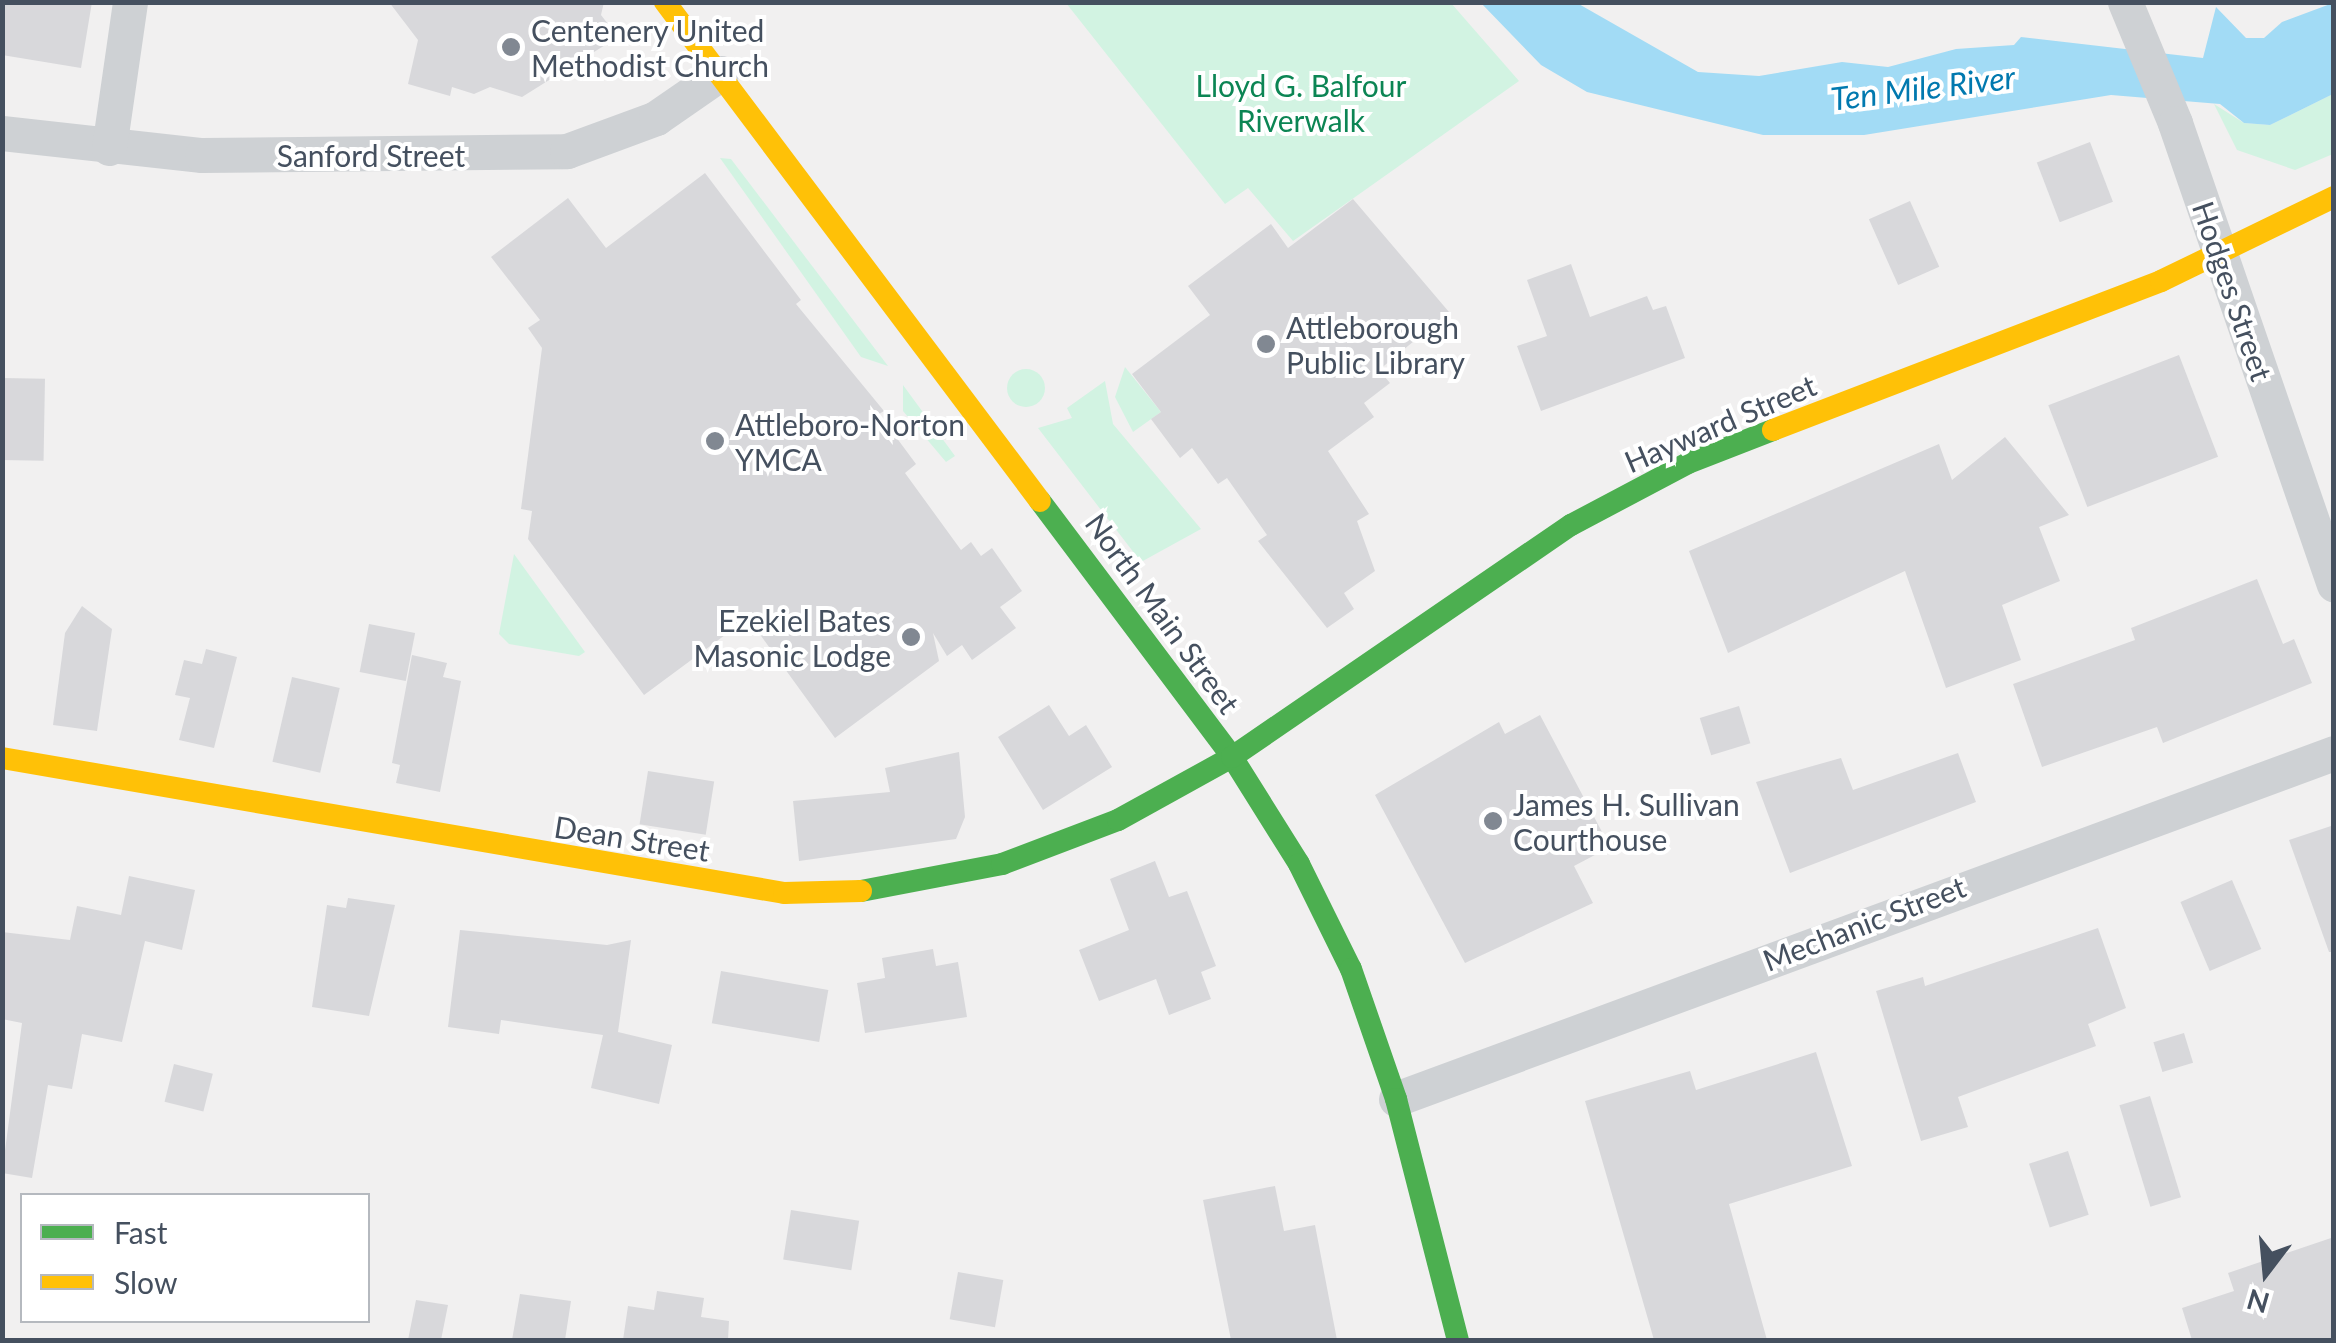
<!DOCTYPE html>
<style>
body{margin:0}
#map{position:relative;width:2336px;height:1343px;overflow:hidden;background:#f1f0f0;font-family:Lato,sans-serif}
div>[style]{position:absolute}
[style*='--x']{left:calc(var(--x)*1px);top:calc(var(--y)*1px);width:calc(var(--w)*1px);rotate:calc(var(--a)*1deg)}
.green>*{inset:0;background:#d2f3e2}
.round{border-radius:50%}
.water>*{inset:0;background:#a2dbf5}
.building>*{inset:0;background:#d8d8db;transform-origin:0 0}
.street>*{height:35px;margin:-17.5px;padding:0 17.5px;transform-origin:17.5px;border-radius:17.5px;background:#ced1d4}
.fast>*{height:22px;margin:-11px;padding:0 11px;transform-origin:11px;border-radius:11px;background:#4caf50}
.slow>*{height:22px;margin:-11px;padding:0 11px;transform-origin:11px;border-radius:11px;background:#ffc107}
.dots>*{width:28px;height:28px;translate:-50% -50%;box-sizing:border-box;border:5px solid #fff;border-radius:50%}
span{translate:-50% -50%;white-space:nowrap;text-align:center;line-height:1.15;-webkit-text-stroke:8px #fff;paint-order:stroke}
.poi-label{font-size:30px;color:#45505f}
.left{translate:0 -50%;text-align:left}
.right{translate:-100% -50%;text-align:right}
.park-label{font-size:30px;color:#0c8554}
.street-label{font-size:30px;color:#45505f}
.water-label{font-size:32px;color:#0179af;font-style:italic}
.frame{position:absolute;inset:0;border:5px solid #45505f;pointer-events:none}
.legend{position:absolute;left:20px;top:1193px;width:350px;height:130px;box-sizing:border-box;background:#fff;border:2px solid #b5b9bf;margin:0;padding:12px 18px;list-style:none;font-size:30px;color:#45505f}
.legend li{display:flex;align-items:center;gap:20px;height:50px}
.legend b{width:50px;border:2px solid #b5b9bf}
.north{position:absolute;left:2216px;top:1223px;width:100px;height:100px;-webkit-text-stroke:8px #fff;paint-order:stroke;rotate:196deg;font-size:28px;font-weight:700;line-height:40px;text-align:center;color:#45505f}
.north::after{content:'';display:block;margin:auto;width:35px;height:45px;background:#45505f;clip-path:polygon(50% 0,100% 100%,50% 72%,0 100%)}
</style>
<div id="map">
<div class="green">
<i style="clip-path:polygon(1066px 3px,1451px 3px,1519px 81px,1293px 241px,1248px 188px,1225px 204px)"></i>
<i style="clip-path:polygon(2333px 94px,2333px 154px,2295px 170px,2237px 150px,2214px 104px,2244px 123px,2270px 125px)"></i>
<i style="clip-path:polygon(720px 158px,731px 159px,888px 366px,861px 357px)"></i>
<i style="clip-path:polygon(1125px 367px,1161px 412px,1133px 432px,1115px 397px)"></i>
<i class="round" style="left:1007px;top:369px;width:38px;height:38px"></i>
<i style="clip-path:polygon(1105px 381px,1113px 424px,1201px 529px,1141px 562px,1038px 428px,1072px 418px,1067px 408px)"></i>
<i style="clip-path:polygon(903px 385px,955px 456px,946px 462px,903px 411px)"></i>
<i style="clip-path:polygon(514px 554px,585px 652px,579px 656px,509px 644px,499px 634px)"></i>
</div>
<div class="water">
<i style="clip-path:polygon(1481px 3px,1577px 3px,1698px 72px,1759px 76px,1842px 62px,1888px 67px,1956px 49px,2014px 45px,2021px 37px,2203px 58px,2216px 7px,2246px 38px,2264px 38px,2282px 22px,2333px 3px,2333px 94px,2270px 125px,2244px 123px,2220px 104px,2111px 95px,1864px 135px,1763px 135px,1587px 92px,1541px 65px)"></i>
</div>
<div class="building">
<i style="clip-path:polygon(2px 2px,92px 2px,81px 68px,2px 55px)"></i>
<i style="clip-path:polygon(389px 2px,604px 2px,601px 15px,618px 37px,522px 97px,490px 87px,474px 94px,452px 87px,450px 96px,408px 84px,418px 40px)"></i>
<i style="left:2090px;top:142px;width:64px;height:57px;rotate:69deg"></i>
<i style="clip-path:polygon(705px 173px,801px 300px,796px 304px,884px 411px,879px 414px,916px 464px,905px 473px,961px 550px,971px 542px,981px 556px,992px 548px,1022px 591px,1000px 607px,1016px 628px,972px 660px,962px 645px,947px 656px,933px 633px,939px 661px,835px 738px,748px 618px,644px 695px,528px 539px,532px 511px,521px 509px,542px 348px,528px 328px,540px 320px,491px 257px,568px 198px,606px 248px)"></i>
<i style="clip-path:polygon(1353px 199px,1449px 312px,1379px 370px,1390px 383px,1364px 403px,1374px 417px,1328px 451px,1369px 514px,1357px 521px,1375px 571px,1344px 593px,1354px 609px,1327px 628px,1258px 541px,1267px 535px,1227px 478px,1218px 484px,1192px 448px,1180px 458px,1151px 419px,1161px 412px,1132px 374px,1210px 315px,1188px 286px,1271px 224px,1288px 248px)"></i>
<i style="left:1910px;top:201px;width:72px;height:45px;rotate:66deg"></i>
<i style="clip-path:polygon(1571px 264px,1590px 317px,1647px 296px,1653px 310px,1666px 306px,1685px 358px,1541px 411px,1517px 346px,1547px 336px,1527px 280px)"></i>
<i style="left:2179px;top:355px;width:109px;height:140px;rotate:69deg"></i>
<i style="left:2px;top:378px;width:43px;height:82px;rotate:1deg"></i>
<i style="clip-path:polygon(2005px 437px,2069px 515px,2039px 527px,2060px 581px,2002px 605px,2021px 660px,1946px 688px,1905px 571px,1728px 653px,1689px 551px,1939px 444px,1952px 480px)"></i>
<i style="clip-path:polygon(2257px 579px,2283px 644px,2294px 639px,2312px 683px,2163px 743px,2157px 727px,2042px 767px,2013px 684px,2135px 640px,2131px 628px)"></i>
<i style="clip-path:polygon(82px 606px,112px 629px,97px 731px,53px 725px,65px 633px)"></i>
<i style="left:369px;top:624px;width:47px;height:49px;rotate:11deg"></i>
<i style="clip-path:polygon(206px 649px,237px 657px,214px 748px,179px 740px,190px 698px,175px 695px,184px 660px,202px 664px)"></i>
<i style="clip-path:polygon(412px 655px,447px 663px,443px 677px,461px 681px,440px 792px,396px 783px,400px 765px,392px 763px)"></i>
<i style="left:292px;top:677px;width:49px;height:87px;rotate:13deg"></i>
<i style="clip-path:polygon(1049px 705px,1069px 736px,1086px 725px,1112px 767px,1043px 810px,998px 737px)"></i>
<i style="left:1739px;top:706px;width:39px;height:41px;rotate:73deg"></i>
<i style="clip-path:polygon(1540px 715px,1610px 847px,1574px 866px,1593px 903px,1465px 963px,1375px 795px,1499px 722px,1505px 734px)"></i>
<i style="clip-path:polygon(959px 752px,965px 817px,956px 839px,799px 861px,793px 801px,890px 792px,885px 768px)"></i>
<i style="clip-path:polygon(1958px 753px,1976px 802px,1790px 873px,1756px 782px,1841px 758px,1853px 790px)"></i>
<i style="left:648px;top:771px;width:67px;height:54px;rotate:9deg"></i>
<i style="clip-path:polygon(2334px 825px,2334px 952px,2329px 952px,2289px 840px)"></i>
<i style="clip-path:polygon(1155px 861px,1169px 897px,1187px 891px,1216px 966px,1201px 972px,1211px 999px,1169px 1015px,1156px 979px,1099px 1001px,1079px 950px,1129px 930px,1110px 879px)"></i>
<i style="clip-path:polygon(129px 876px,195px 890px,182px 950px,145px 941px,122px 1042px,82px 1034px,72px 1089px,48px 1085px,32px 1178px,2px 1173px,22px 1023px,2px 1019px,2px 932px,70px 940px,77px 906px,121px 915px)"></i>
<i style="left:2232px;top:880px;width:75px;height:56px;rotate:67deg"></i>
<i style="clip-path:polygon(348px 898px,395px 905px,369px 1016px,312px 1007px,327px 905px,346px 908px)"></i>
<i style="clip-path:polygon(2098px 928px,2126px 1008px,2088px 1024px,2096px 1046px,1958px 1097px,1968px 1127px,1921px 1141px,1876px 991px,1923px 977px,1925px 986px)"></i>
<i style="clip-path:polygon(460px 930px,607px 945px,631px 940px,618px 1032px,672px 1045px,659px 1104px,591px 1088px,603px 1035px,501px 1020px,499px 1034px,448px 1027px)"></i>
<i style="clip-path:polygon(933px 949px,936px 966px,958px 962px,967px 1017px,865px 1033px,857px 983px,885px 978px,882px 958px)"></i>
<i style="left:721px;top:971px;width:109px;height:53px;rotate:10deg"></i>
<i style="left:2184px;top:1033px;width:31px;height:32px;rotate:73deg"></i>
<i style="clip-path:polygon(1816px 1052px,1852px 1166px,1729px 1204px,1767px 1340px,1654px 1340px,1585px 1101px,1690px 1071px,1696px 1090px)"></i>
<i style="left:174px;top:1064px;width:40px;height:39px;rotate:14deg"></i>
<i style="left:2150px;top:1096px;width:106px;height:32px;rotate:73deg"></i>
<i style="left:2068px;top:1151px;width:67px;height:41px;rotate:72deg"></i>
<i style="clip-path:polygon(1275px 1186px,1284px 1231px,1315px 1225px,1337px 1340px,1231px 1340px,1203px 1200px)"></i>
<i style="left:791px;top:1210px;width:69px;height:50px;rotate:9deg"></i>
<i style="clip-path:polygon(2334px 1237px,2334px 1340px,2192px 1340px,2182px 1308px,2234px 1291px,2228px 1273px)"></i>
<i style="left:958px;top:1272px;width:46px;height:48px;rotate:10deg"></i>
<i style="clip-path:polygon(657px 1291px,704px 1298px,701px 1317px,729px 1321px,728px 1340px,623px 1340px,628px 1306px,654px 1310px)"></i>
<i style="clip-path:polygon(520px 1294px,571px 1301px,565px 1340px,512px 1340px)"></i>
<i style="clip-path:polygon(416px 1300px,448px 1305px,441px 1340px,408px 1340px)"></i>
</div>
<div class="street">
<i style="--x:2125;--y:2;--w:131;--a:67.5"></i>
<i style="--x:2175;--y:123;--w:488;--a:71"></i>
<i style="--x:2;--y:133;--w:201;--a:6.3"></i>
<i style="--x:202;--y:155;--w:365;--a:-0.6"></i>
<i style="--x:567;--y:151;--w:95;--a:-20.3"></i>
<i style="--x:656;--y:118;--w:79;--a:-34.7"></i>
<i style="--x:109;--y:148;--w:148;--a:-81.8"></i>
<i style="--x:1396;--y:1099;--w:1000;--a:-20.25"></i>
</div>
<div class="fast">
<i style="--x:1040;--y:501;--w:320;--a:53.1"></i>
<i style="--x:1232;--y:757;--w:126;--a:57.9"></i>
<i style="--x:1299;--y:864;--w:117;--a:63.7"></i>
<i style="--x:1351;--y:969;--w:138;--a:70.9"></i>
<i style="--x:1396;--y:1099;--w:249;--a:75.6"></i>
<i style="--x:861;--y:891;--w:144;--a:-10.8"></i>
<i style="--x:1002;--y:864;--w:124;--a:-20.8"></i>
<i style="--x:1118;--y:820;--w:130;--a:-28.9"></i>
<i style="--x:1232;--y:757;--w:411;--a:-34.4"></i>
<i style="--x:1571;--y:525;--w:132;--a:-27.9"></i>
<i style="--x:1688;--y:463;--w:91;--a:-21.2"></i>
</div>
<div class="slow">
<i style="--x:665;--y:2;--w:624;--a:53.08"></i>
<i style="--x:1773;--y:430;--w:416;--a:-21"></i>
<i style="--x:2161;--y:281;--w:192;--a:-25.9"></i>
<i style="--x:2;--y:758;--w:794;--a:9.79"></i>
<i style="--x:784;--y:893;--w:77;--a:-1.5"></i>
</div>
<div class="dots">
<i style="left:511px;top:47px;background:#818892"></i>
<i style="left:1266px;top:344px;background:#818892"></i>
<i style="left:715px;top:441px;background:#818892"></i>
<i style="left:911px;top:637px;background:#818892"></i>
<i style="left:1493px;top:821px;background:#818892"></i>
</div>
<div class="poi-label">
<span class="left" style="left:531px;top:47px">Centenery United<br>Methodist Church</span>
<span class="left" style="left:1286px;top:344px">Attleborough<br>Public Library</span>
<span class="left" style="left:735px;top:441px">Attleboro-Norton<br>YMCA</span>
<span class="right" style="left:891px;top:637px">Ezekiel Bates<br>Masonic Lodge</span>
<span class="left" style="left:1513px;top:821px">James H. Sullivan<br>Courthouse</span>
</div>
<div class="park-label">
<span style="left:1301px;top:102px">Lloyd G. Balfour<br>Riverwalk</span>
</div>
<div class="street-label">
<span style="left:371px;top:155px">Sanford Street</span>
<span style="left:2233px;top:291px;rotate:71deg">Hodges Street</span>
<span style="left:1720px;top:423px;rotate:-23deg">Hayward Street</span>
<span style="left:1163px;top:613px;rotate:54deg">North Main Street</span>
<span style="left:632px;top:838px;rotate:9deg">Dean Street</span>
<span style="left:1864px;top:923px;rotate:-21deg">Mechanic Street</span>
</div>
<div class="water-label">
<span style="left:1923px;top:88px;rotate:-7deg">Ten Mile River</span>
</div>
<div class="frame"></div>
<ul class="legend">
<li><b style="height:12px;background:#4caf50"></b>Fast</li>
<li><b style="height:12px;background:#ffc107"></b>Slow</li>
</ul>
<div class="north">N</div>
</div>
